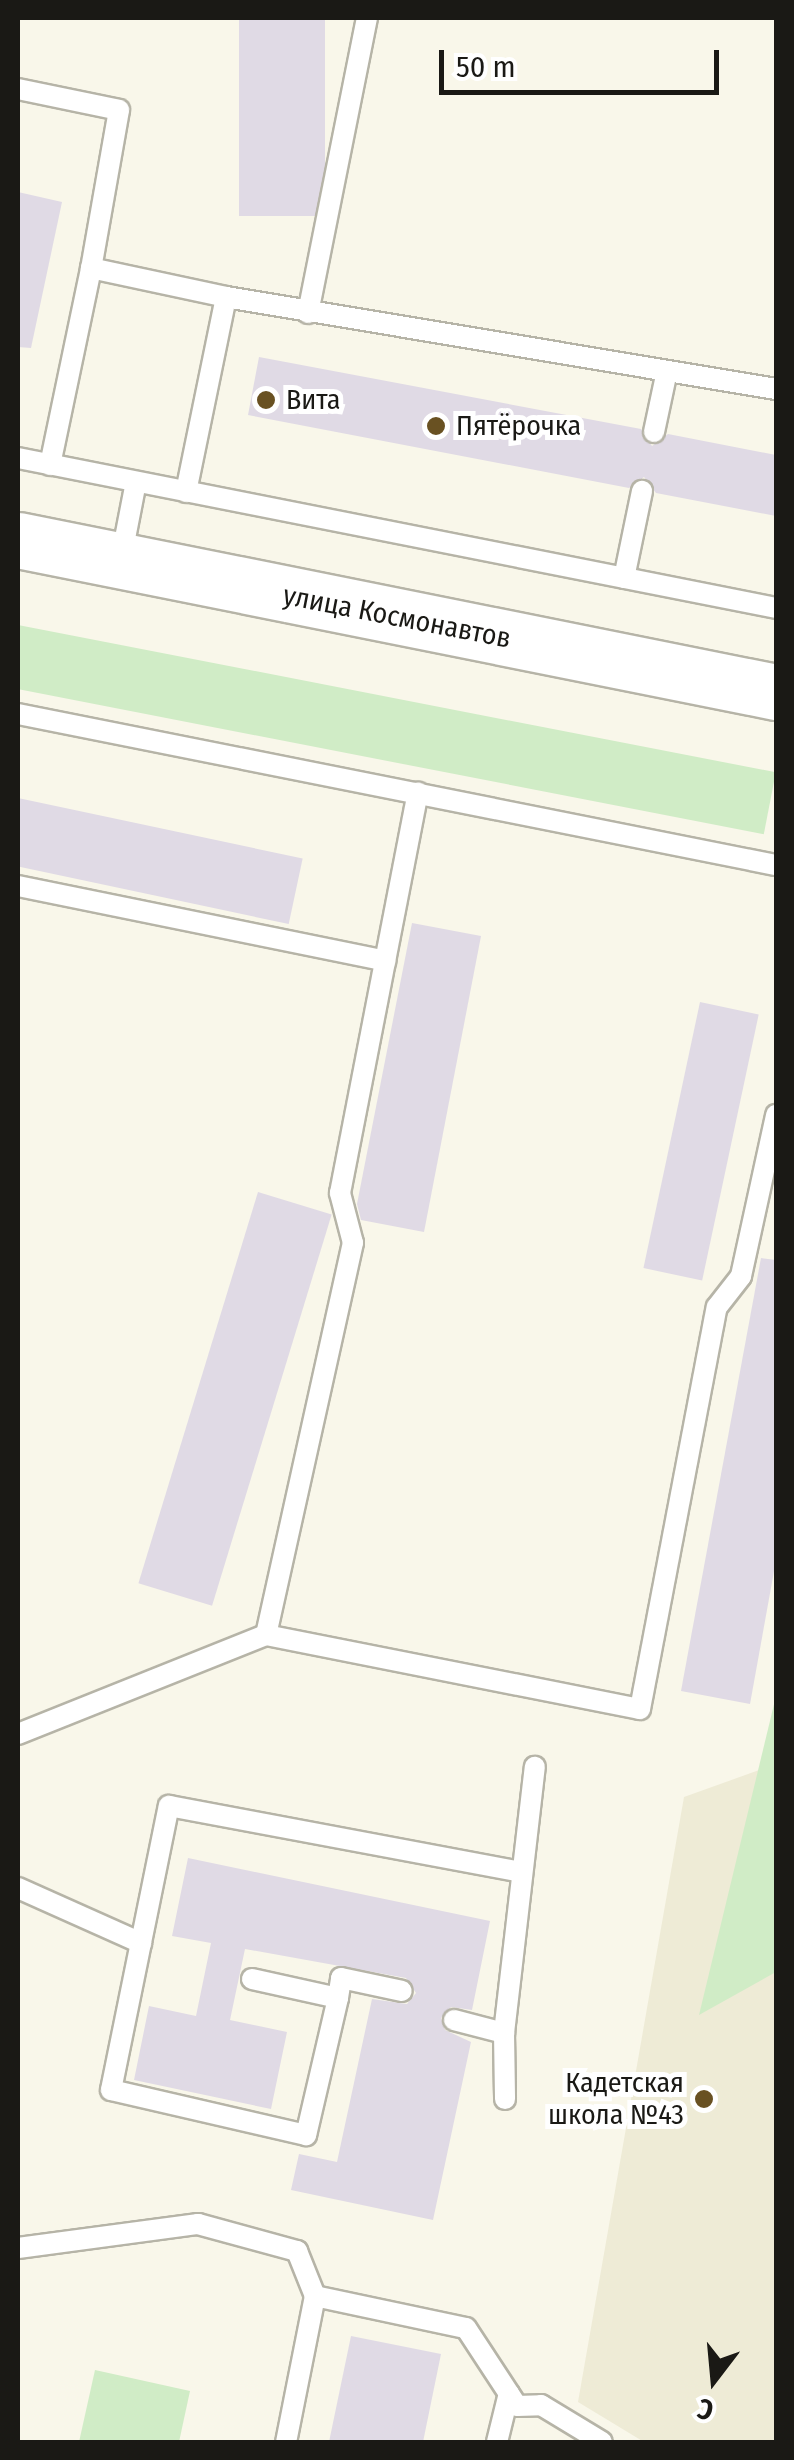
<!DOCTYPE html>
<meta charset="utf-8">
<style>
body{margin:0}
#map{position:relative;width:794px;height:2460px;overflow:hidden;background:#f9f7ea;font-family:"Fira Sans Condensed",sans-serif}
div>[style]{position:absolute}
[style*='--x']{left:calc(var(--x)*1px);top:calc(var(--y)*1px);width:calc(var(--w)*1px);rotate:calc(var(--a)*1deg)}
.built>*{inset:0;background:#eeebd6}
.green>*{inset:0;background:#d0ecc6;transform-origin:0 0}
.building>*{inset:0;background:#e0dae5;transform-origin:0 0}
.roads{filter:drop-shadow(2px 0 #b6b4a7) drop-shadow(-2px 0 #b6b4a7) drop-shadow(0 2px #b6b4a7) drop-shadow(0 -2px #b6b4a7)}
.lane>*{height:20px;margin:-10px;padding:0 10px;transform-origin:10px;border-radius:10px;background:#fff}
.secondary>*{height:55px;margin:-27.5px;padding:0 27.5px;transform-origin:27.5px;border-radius:27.5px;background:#fff}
.dots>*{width:28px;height:28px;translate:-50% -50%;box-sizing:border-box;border:5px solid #fff;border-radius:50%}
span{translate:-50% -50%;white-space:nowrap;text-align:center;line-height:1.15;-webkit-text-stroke:10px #fff;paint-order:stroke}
.poi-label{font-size:28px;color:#1a1915}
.left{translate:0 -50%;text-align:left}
.right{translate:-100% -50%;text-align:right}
.street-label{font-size:28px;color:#1a1915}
.frame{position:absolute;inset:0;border:20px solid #1a1915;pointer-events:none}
.north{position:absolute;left:664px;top:2330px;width:100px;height:100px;-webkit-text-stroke:8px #fff;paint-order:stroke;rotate:196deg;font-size:28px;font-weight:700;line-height:40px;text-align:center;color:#1a1915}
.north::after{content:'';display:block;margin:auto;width:35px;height:45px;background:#1a1915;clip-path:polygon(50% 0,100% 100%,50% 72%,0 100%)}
.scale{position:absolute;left:439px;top:50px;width:280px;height:45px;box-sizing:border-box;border:5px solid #1a1915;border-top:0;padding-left:12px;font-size:30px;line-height:35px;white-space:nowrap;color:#1a1915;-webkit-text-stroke:8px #fff;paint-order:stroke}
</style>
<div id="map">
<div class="built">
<i style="clip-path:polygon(776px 1764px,776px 2442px,644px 2442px,578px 2402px,684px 1797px)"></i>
</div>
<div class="green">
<i style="left:18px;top:625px;width:772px;height:63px;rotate:11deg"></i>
<i style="clip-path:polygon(776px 1696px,776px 1972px,699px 2015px)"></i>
<i style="clip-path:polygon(95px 2370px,190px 2391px,179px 2442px,79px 2442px)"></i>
</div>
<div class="building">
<i style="left:239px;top:18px;width:86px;height:198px"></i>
<i style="clip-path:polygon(18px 192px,62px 202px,31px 348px,18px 347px)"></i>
<i style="clip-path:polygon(259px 357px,641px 429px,652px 446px,668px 434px,776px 455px,776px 516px,656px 493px,644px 477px,629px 488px,248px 415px)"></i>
<i style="left:18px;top:798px;width:291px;height:67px;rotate:12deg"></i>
<i style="clip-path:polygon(412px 923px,481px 936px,424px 1232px,361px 1220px,357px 1204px)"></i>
<i style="left:700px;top:1002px;width:60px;height:272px;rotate:12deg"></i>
<i style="left:258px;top:1192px;width:77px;height:409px;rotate:17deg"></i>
<i style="clip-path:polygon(761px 1258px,776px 1260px,776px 1560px,750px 1704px,681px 1691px)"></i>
<i style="clip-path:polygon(188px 1858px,490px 1921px,472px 2010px,451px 2007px,441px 2018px,445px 2030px,471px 2042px,433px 2220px,291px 2190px,299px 2154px,337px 2162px,372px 1999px,407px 2004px,416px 1993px,406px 1978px,245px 1949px,230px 2020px,287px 2032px,271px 2109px,134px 2080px,149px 2006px,196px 2016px,211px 1943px,172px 1936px)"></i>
<i style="clip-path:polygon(351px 2336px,441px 2354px,423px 2442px,329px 2442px)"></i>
</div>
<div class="roads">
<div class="lane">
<i style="--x:18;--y:89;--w:103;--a:11.7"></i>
<i style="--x:119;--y:110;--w:160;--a:100"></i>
<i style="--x:91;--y:268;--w:138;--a:12.1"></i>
<i style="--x:308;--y:313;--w:301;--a:-78.7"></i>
<i style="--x:654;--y:432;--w:62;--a:-78"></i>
<i style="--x:18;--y:458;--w:773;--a:11.19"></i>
<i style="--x:50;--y:465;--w:201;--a:-78.2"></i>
<i style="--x:186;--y:492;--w:199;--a:-78.4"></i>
<i style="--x:226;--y:297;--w:558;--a:9.5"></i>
<i style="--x:121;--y:559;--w:78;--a:-79"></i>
<i style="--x:624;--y:578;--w:89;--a:-78.3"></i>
<i style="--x:18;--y:714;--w:773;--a:11.27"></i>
<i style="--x:18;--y:886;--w:375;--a:11.5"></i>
<i style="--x:266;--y:1635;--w:402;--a:-77.5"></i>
<i style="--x:353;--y:1243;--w:52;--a:-104.6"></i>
<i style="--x:340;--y:1193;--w:408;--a:-79"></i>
<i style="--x:18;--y:1734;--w:267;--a:-21.8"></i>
<i style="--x:266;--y:1635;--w:381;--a:11.2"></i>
<i style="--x:640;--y:1709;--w:409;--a:-79.2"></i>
<i style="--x:717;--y:1307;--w:39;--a:-52"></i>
<i style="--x:741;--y:1276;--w:165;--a:-77.7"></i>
<i style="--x:18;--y:1888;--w:135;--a:24.1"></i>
<i style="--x:252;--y:1979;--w:88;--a:12.5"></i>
<i style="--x:338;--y:1998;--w:141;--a:103.1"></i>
<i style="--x:306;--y:2135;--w:200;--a:-167"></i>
<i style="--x:111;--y:2090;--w:290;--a:-78.5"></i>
<i style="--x:169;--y:1806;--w:354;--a:10.6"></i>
<i style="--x:338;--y:1998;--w:20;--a:-81"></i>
<i style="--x:341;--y:1978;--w:62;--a:12"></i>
<i style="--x:454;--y:2020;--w:52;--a:14.6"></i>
<i style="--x:504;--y:2033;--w:268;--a:-83.4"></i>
<i style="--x:504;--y:2033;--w:66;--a:89.1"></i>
<i style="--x:18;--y:2248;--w:182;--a:-7.6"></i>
<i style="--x:198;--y:2224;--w:103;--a:15.3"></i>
<i style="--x:297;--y:2251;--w:48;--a:68.2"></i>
<i style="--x:315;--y:2296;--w:149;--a:101.2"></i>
<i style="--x:315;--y:2296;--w:154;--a:12"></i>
<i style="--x:466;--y:2328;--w:93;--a:56.8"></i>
<i style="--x:517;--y:2406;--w:24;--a:-2"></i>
<i style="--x:541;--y:2405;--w:71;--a:31.2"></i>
<i style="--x:497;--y:2442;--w:50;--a:-76.2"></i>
</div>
<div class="secondary">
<i style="--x:18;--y:540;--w:773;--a:11.34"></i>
</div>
</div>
<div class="dots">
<i style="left:266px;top:400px;background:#695122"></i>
<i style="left:436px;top:426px;background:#695122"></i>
<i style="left:704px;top:2099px;background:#695122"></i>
</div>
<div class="poi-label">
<span class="left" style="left:286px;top:400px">Вита</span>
<span class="left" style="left:456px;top:426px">Пятёрочка</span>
<span class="right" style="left:684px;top:2099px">Кадетская<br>школа №43</span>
</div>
<div class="street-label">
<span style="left:397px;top:617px;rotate:11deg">улица Космонавтов</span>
</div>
<div class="frame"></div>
<div class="north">С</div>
<div class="scale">50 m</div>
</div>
